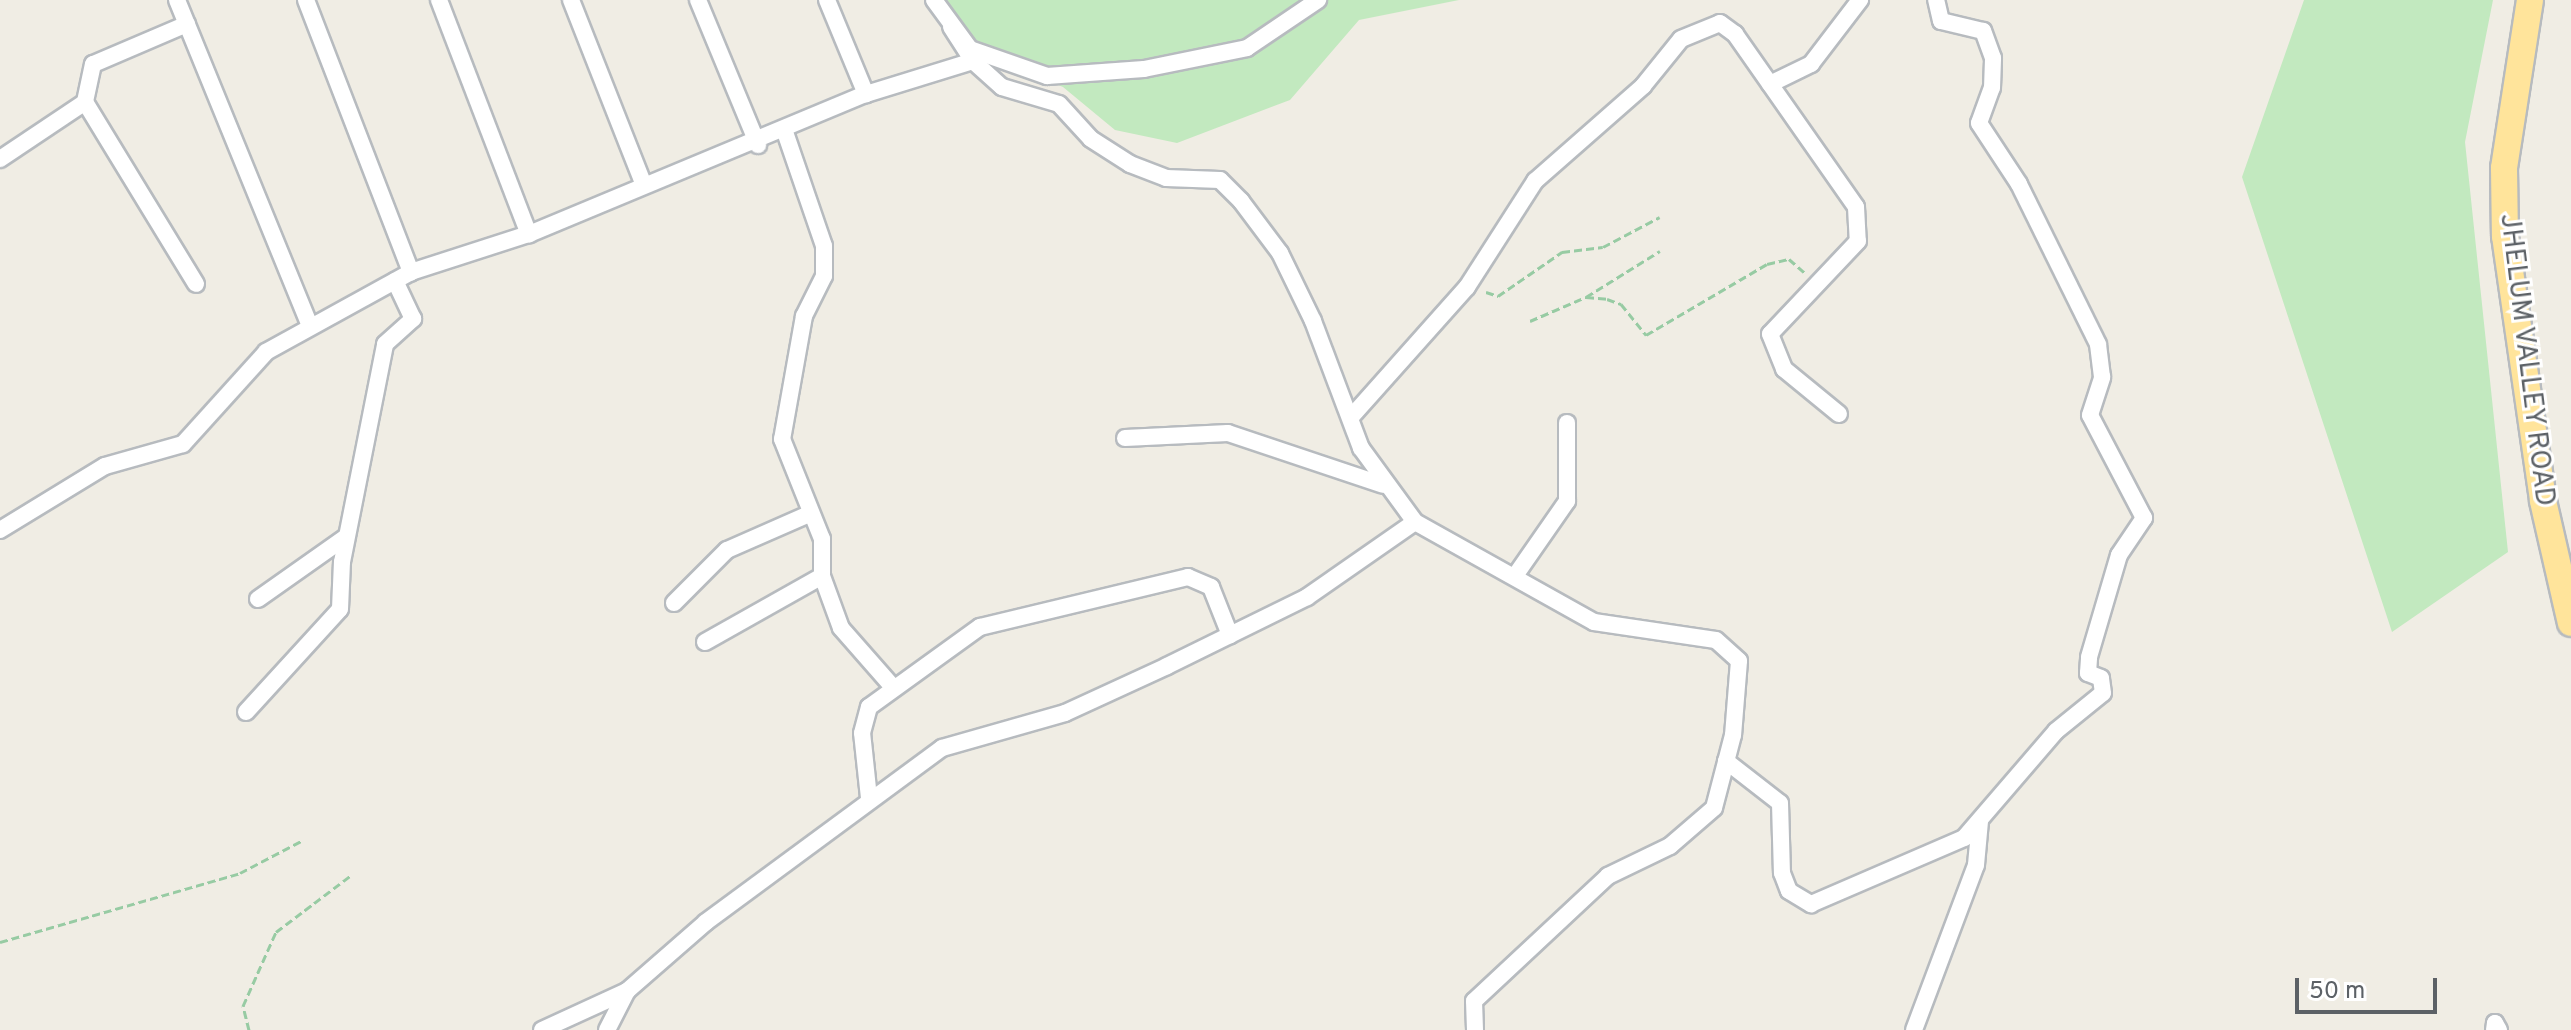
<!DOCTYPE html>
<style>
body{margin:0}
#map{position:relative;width:2571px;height:1030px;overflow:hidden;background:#f0ede4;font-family:Overpass,sans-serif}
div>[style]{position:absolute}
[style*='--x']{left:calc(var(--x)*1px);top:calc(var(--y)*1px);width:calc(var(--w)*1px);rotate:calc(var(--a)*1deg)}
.green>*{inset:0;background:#c2e9bf}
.path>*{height:3px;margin-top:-1.5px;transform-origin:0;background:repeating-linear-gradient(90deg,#97cba3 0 8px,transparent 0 12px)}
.roads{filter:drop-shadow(2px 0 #b7bbbf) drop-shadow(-2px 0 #b7bbbf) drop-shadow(0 2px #b7bbbf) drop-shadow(0 -2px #b7bbbf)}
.minor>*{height:16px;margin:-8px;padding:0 8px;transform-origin:8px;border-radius:8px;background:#fff}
.trunk>*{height:26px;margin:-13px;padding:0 13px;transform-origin:13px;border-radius:13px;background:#ffe49b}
span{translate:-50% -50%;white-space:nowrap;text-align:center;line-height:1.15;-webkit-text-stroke:6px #fff;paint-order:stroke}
.street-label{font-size:28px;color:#5c6166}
.scale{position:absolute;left:2295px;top:978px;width:142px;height:36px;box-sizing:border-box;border:4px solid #5c6166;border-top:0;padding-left:10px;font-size:24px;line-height:28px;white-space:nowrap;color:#5c6166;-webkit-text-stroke:6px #fff;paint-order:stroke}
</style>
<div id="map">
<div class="green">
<i style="clip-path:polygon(934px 0,1459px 0,1359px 20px,1290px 100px,1177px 143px,1115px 130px,1063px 87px,970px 49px)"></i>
<i style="clip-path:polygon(2304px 0,2493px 0,2465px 142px,2508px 552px,2392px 632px,2242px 177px)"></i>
</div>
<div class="path">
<i style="--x:1486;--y:292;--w:13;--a:18"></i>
<i style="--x:1498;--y:296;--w:78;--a:-34.5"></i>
<i style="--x:1562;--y:252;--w:41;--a:-7"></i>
<i style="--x:1603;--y:247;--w:64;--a:-27.8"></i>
<i style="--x:1586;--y:297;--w:87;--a:-31.9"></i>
<i style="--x:1530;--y:321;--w:61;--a:-23.2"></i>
<i style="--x:1586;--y:297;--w:21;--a:5"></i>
<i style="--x:1607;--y:299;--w:15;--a:20"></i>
<i style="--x:1621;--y:304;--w:40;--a:51"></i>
<i style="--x:1646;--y:335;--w:140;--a:-30.4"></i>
<i style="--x:1767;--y:264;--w:23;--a:-13"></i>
<i style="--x:1789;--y:259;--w:21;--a:41"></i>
<i style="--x:0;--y:942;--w:250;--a:-16"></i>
<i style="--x:240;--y:873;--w:71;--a:-27.6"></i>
<i style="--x:249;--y:1030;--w:25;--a:-104"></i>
<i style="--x:243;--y:1006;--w:81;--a:-66"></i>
<i style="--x:276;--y:932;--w:93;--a:-37.1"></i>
</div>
<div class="roads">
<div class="minor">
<i style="--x:177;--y:0;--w:352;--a:67.8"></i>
<i style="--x:306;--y:0;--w:292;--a:68.9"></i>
<i style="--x:439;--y:0;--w:251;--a:69"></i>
<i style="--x:571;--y:0;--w:197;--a:68.5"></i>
<i style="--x:698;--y:0;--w:157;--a:67.5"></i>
<i style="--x:827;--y:0;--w:102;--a:67.5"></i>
<i style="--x:934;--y:0;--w:61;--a:53.7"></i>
<i style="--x:970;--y:49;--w:82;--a:19.3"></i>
<i style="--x:1047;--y:76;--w:97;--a:-4.1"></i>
<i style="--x:1144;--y:69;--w:105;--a:-11.5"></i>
<i style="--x:1247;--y:48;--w:86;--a:-34.1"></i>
<i style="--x:187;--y:24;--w:102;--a:156.9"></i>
<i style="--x:93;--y:64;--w:39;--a:102"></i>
<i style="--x:85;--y:102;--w:213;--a:58.6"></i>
<i style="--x:951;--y:27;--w:40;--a:57.1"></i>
<i style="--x:973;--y:61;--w:39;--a:42"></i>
<i style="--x:1002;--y:87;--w:59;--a:16.6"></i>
<i style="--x:1059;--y:104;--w:47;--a:47.6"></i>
<i style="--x:1091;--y:139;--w:46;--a:32.7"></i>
<i style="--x:1130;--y:164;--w:39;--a:21"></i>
<i style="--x:1166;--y:178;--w:54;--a:2.1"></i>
<i style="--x:1220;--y:180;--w:30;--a:45"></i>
<i style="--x:1241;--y:201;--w:65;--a:53.1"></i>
<i style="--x:1280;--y:253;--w:76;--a:64.1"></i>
<i style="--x:1313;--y:321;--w:136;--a:69.3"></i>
<i style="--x:1361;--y:448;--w:92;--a:53.9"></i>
<i style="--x:1415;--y:522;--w:205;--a:29.2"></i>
<i style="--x:1594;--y:622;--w:123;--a:8.4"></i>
<i style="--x:1716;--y:640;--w:31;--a:42"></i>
<i style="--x:1739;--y:661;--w:74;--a:94.6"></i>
<i style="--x:1733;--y:735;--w:75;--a:104.6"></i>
<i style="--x:1714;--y:808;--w:58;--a:139.2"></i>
<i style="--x:1670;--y:846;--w:69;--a:154.2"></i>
<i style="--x:1608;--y:876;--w:183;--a:137"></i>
<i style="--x:1474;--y:1001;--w:29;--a:88"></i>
<i style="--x:1770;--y:84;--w:46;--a:-26"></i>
<i style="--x:1811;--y:64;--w:81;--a:-52.6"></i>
<i style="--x:785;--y:132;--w:120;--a:71.1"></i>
<i style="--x:824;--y:246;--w:30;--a:90"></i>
<i style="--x:824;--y:276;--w:45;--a:116.6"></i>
<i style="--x:804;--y:316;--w:125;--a:100.1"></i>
<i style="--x:782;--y:439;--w:108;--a:68.2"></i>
<i style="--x:822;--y:539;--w:37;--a:90"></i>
<i style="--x:822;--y:576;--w:55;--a:69.9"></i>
<i style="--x:841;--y:628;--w:77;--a:48.7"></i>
<i style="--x:0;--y:159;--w:102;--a:-33.8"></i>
<i style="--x:1352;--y:416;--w:173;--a:-48.3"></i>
<i style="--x:1467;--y:287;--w:126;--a:-57.3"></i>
<i style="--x:1535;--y:181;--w:144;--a:-41.3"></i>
<i style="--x:1643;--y:86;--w:60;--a:-51"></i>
<i style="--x:1681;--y:39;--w:42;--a:-22.3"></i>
<i style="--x:1720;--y:23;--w:19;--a:36"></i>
<i style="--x:1735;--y:34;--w:211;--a:55"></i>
<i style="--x:1856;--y:207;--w:34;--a:87"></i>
<i style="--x:1858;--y:241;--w:128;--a:133.4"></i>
<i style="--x:1770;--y:334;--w:38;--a:68"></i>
<i style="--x:1784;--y:369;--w:71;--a:39.3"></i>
<i style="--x:1125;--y:438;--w:103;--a:-2.8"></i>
<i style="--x:1228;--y:433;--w:163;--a:18.5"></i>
<i style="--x:0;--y:530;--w:123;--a:-31.4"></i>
<i style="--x:105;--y:466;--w:81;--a:-15.8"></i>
<i style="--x:183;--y:444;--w:124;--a:-47.9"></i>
<i style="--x:266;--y:352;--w:166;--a:-28.9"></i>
<i style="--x:411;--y:272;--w:124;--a:-17.9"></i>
<i style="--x:529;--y:234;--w:365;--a:-22.6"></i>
<i style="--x:866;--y:94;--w:112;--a:-17.1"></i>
<i style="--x:1517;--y:573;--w:88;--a:-55.2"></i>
<i style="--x:1567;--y:501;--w:78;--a:-90"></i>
<i style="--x:258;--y:599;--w:108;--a:-35.2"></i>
<i style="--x:674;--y:603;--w:75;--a:-45"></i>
<i style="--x:727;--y:550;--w:90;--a:-23.7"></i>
<i style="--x:705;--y:642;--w:134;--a:-29.4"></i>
<i style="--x:246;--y:712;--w:139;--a:-47.6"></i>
<i style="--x:340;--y:609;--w:47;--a:-87.6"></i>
<i style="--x:342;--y:562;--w:222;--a:-78.8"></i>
<i style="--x:385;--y:344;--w:38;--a:-42"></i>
<i style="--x:413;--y:319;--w:42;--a:-115.3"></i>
<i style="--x:1726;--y:761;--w:68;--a:37.9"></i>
<i style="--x:1780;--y:803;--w:70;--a:88.4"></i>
<i style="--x:1782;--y:873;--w:19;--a:69"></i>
<i style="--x:1789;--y:891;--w:26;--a:31"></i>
<i style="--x:1811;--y:904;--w:167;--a:-23.3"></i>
<i style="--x:1964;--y:838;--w:141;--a:-49.3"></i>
<i style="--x:2056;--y:731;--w:60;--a:-39"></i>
<i style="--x:2103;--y:693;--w:15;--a:-98"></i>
<i style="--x:2101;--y:678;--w:14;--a:-159"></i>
<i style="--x:2088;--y:673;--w:16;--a:-86"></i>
<i style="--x:2089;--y:657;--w:106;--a:-73.6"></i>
<i style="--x:2119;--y:555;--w:45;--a:-56"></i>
<i style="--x:2144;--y:518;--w:116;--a:-117.7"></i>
<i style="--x:2090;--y:415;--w:40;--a:-72"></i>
<i style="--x:2102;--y:377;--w:33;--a:-97"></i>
<i style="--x:2098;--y:344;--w:178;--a:-116.3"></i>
<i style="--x:2019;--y:184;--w:73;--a:-123.3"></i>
<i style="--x:1979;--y:123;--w:37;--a:-70"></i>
<i style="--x:1992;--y:88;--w:30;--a:-88"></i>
<i style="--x:1993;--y:58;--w:29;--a:-110"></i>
<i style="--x:1983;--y:31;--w:43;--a:-166.6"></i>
<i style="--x:1941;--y:21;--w:22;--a:-103"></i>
<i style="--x:869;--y:798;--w:65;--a:-96.1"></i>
<i style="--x:862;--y:733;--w:27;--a:-75"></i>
<i style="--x:869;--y:707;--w:137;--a:-35.8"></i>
<i style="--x:980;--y:627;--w:214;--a:-13.5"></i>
<i style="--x:1188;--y:577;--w:25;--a:23"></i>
<i style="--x:1211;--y:587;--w:52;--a:68.4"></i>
<i style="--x:542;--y:1030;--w:94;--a:-24.6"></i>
<i style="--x:607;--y:1030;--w:44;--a:-62.9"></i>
<i style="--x:627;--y:991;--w:105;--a:-41.1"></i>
<i style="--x:706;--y:922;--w:293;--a:-36.4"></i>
<i style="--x:942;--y:748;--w:128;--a:-15.9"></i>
<i style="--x:1065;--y:713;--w:112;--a:-24.7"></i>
<i style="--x:1167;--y:666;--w:156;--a:-26.2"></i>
<i style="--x:1307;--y:597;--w:131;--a:-34.8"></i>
<i style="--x:1914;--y:1030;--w:176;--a:-69.4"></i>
<i style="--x:1976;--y:865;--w:44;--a:-84.8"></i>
<i style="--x:2494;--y:1030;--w:7;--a:-82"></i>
<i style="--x:2495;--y:1023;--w:8;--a:60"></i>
</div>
<div class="trunk">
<i style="--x:2530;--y:0;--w:170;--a:98.8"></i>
<i style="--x:2504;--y:168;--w:68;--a:89.2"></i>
<i style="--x:2505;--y:236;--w:268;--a:81.8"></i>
<i style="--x:2543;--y:501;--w:125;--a:77.1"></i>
</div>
</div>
<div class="street-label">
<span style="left:2526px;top:360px;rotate:83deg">JHELUM VALLEY ROAD</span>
</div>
<div class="scale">50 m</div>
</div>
